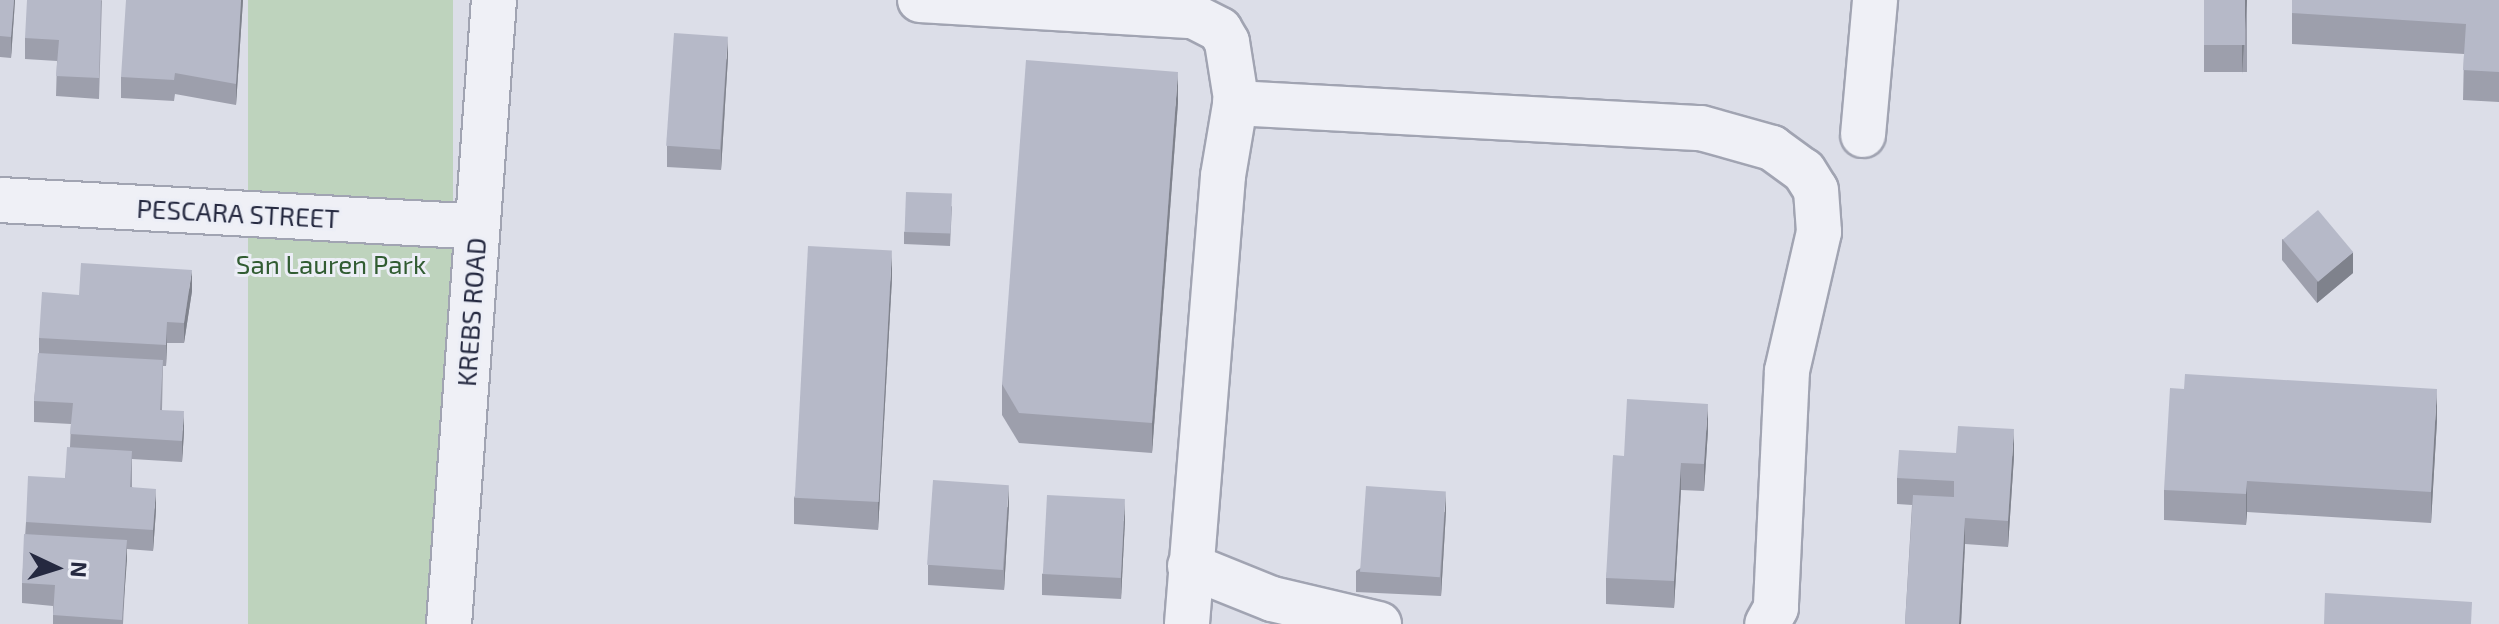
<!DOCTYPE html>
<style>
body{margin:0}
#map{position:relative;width:2499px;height:624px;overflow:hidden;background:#dcdee8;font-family:"Exo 2",sans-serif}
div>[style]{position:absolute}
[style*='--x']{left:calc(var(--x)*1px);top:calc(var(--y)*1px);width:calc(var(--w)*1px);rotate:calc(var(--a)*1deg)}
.green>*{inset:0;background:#bed3bd;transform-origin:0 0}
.roads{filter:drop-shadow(2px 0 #a1a4b2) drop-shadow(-2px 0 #a1a4b2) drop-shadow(0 2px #a1a4b2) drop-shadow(0 -2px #a1a4b2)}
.minor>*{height:44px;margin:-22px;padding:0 22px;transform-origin:22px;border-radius:22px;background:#eff0f6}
.wall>*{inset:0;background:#9d9fac;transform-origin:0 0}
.shaded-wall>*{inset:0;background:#7f828c}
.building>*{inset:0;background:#b6b9c8;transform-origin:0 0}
span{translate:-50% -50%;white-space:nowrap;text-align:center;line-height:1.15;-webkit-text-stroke:6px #eceef6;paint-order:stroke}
.street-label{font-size:26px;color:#252940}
.park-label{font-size:26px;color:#315c32}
.north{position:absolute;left:16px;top:528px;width:80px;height:80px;-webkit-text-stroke:6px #eceef6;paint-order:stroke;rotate:94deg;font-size:22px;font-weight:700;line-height:32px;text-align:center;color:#252940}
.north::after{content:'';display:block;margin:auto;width:28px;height:36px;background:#252940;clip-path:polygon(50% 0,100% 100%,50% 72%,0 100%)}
</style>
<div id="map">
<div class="green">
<i style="left:248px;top:0;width:205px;height:626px"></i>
</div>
<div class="roads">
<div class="minor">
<i style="--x:920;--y:0;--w:273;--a:3.4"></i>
<i style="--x:1193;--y:16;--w:30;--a:27"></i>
<i style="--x:1220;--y:30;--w:14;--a:60"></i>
<i style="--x:1227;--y:42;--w:58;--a:81"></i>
<i style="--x:1236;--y:99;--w:78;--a:99.6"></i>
<i style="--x:1223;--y:176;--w:449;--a:94.6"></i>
<i style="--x:1235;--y:103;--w:467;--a:3.1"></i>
<i style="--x:1701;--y:128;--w:74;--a:15.7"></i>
<i style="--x:1772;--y:148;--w:39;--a:36"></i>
<i style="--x:1804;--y:171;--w:22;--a:58"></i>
<i style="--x:1816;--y:190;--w:42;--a:85.9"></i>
<i style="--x:1819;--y:232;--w:143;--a:103"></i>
<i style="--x:1787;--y:371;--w:237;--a:92.7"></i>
<i style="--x:1776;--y:608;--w:18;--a:119"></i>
<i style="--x:1863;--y:135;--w:136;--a:-84.9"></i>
<i style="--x:0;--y:200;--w:477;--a:3.2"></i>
<i style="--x:1190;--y:566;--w:88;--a:21.9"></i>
<i style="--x:1272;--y:599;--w:110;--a:13.2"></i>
<i style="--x:449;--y:624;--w:626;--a:-85.88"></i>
</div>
</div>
<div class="wall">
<i style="clip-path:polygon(0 0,15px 0,11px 58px,0 57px)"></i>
<i style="clip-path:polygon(102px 0,99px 99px,56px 96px,57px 61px,25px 59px,25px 38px)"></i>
<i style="clip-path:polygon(243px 0,236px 105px,175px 94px,174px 101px,121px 98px,121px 77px)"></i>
<i style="left:2204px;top:0;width:43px;height:72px"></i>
<i style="clip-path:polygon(2499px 0,2499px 102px,2463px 100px,2464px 54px,2292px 44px,2292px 13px)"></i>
<i style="clip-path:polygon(728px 57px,721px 170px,667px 167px,667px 146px)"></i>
<i style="clip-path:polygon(1178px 102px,1152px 453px,1019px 443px,1002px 415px,1002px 384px)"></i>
<i style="clip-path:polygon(952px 206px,950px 246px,904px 244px,904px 232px)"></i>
<i style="clip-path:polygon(2282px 239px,2353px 273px,2317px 303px,2282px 260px)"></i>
<i style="clip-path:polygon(892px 278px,878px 530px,794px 524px,794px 498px)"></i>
<i style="clip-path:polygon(192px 291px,184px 343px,167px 343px,166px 366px,163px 366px,162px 410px,184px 432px,182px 462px,132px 459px,132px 487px,156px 510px,153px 551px,127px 549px,123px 624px,53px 624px,53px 606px,22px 603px,22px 583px,26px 522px,65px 478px,70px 447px,71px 424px,34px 422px,34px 401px,39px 353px,39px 338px,79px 295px)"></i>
<i style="clip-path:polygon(2437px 420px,2431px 523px,2247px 512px,2246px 525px,2164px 520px,2164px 490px)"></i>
<i style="clip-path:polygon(1708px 430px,1704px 491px,1681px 490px,1674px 608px,1606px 604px,1606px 578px,1624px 456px)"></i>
<i style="clip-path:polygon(2014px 456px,2008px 547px,1965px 544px,1961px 624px,1905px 624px,1912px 505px,1897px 504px,1897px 478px)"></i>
<i style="clip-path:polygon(1009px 506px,1004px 590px,928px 585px,928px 565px)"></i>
<i style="clip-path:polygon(1446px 511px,1441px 596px,1356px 592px,1356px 571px)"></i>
<i style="clip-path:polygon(1125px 520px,1121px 599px,1042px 595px,1042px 574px)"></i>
</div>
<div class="shaded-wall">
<i style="clip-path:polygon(14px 0,15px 0,11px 58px,11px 37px)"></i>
<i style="clip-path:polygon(241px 0,243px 0,236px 105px,236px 84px)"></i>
<i style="clip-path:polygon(2245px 0,2247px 0,2242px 74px,2242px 47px)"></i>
<i style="clip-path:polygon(728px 37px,728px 57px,721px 170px,721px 149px)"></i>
<i style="clip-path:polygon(1178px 72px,1178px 102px,1152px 453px,1152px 423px)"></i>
<i style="clip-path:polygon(892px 251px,892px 278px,878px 530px,878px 503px)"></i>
<i style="clip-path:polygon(2353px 252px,2353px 273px,2317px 303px,2317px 282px)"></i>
<i style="clip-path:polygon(192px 270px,192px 291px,184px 343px,184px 323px)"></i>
<i style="clip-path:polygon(167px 322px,167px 343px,166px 366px,166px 345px)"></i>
<i style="clip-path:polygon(2437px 389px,2437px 420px,2431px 523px,2431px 492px)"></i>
<i style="clip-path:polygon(1708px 404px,1708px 430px,1704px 491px,1704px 464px)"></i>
<i style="clip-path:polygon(184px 411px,184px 432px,182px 462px,182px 441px)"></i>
<i style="clip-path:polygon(2014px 429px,2014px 456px,2008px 547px,2008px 521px)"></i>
<i style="clip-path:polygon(1681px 463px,1681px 490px,1674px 608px,1674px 581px)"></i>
<i style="clip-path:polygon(2247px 481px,2247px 512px,2246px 525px,2246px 494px)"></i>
<i style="clip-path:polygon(1009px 485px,1009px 506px,1004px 590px,1004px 570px)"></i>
<i style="clip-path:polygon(156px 489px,156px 510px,153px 551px,153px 530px)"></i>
<i style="clip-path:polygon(1446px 491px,1446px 511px,1441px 596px,1441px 576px)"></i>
<i style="clip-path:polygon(1125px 499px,1125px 520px,1121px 599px,1121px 578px)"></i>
<i style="clip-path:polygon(1965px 518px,1965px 544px,1961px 624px,1959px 624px)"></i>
<i style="clip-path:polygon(127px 540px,127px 560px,122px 624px)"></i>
</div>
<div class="building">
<i style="clip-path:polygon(0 0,14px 0,11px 37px,0 36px)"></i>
<i style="clip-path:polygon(27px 0,101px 0,99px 78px,56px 76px,59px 40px,25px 38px)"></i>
<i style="clip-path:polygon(126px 0,241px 0,236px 84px,175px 73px,174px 80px,121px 77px)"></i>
<i style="left:2204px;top:0;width:41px;height:45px"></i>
<i style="clip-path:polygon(2292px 0,2499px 0,2499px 72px,2463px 70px,2466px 24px,2292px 13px)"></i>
<i style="left:674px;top:33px;width:54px;height:113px;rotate:4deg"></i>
<i style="clip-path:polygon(1026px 60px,1178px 72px,1152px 423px,1019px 413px,1002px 384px)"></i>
<i style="left:906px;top:192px;width:46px;height:40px;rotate:2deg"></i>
<i style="left:2318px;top:210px;width:55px;height:46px;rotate:50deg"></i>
<i style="left:808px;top:246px;width:84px;height:252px;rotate:3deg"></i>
<i style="clip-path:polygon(81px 263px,192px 270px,184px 323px,167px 322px,166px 345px,39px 338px,42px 292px,79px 295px)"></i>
<i style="clip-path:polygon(38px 353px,163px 360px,160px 410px,184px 411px,182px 441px,70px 434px,73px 403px,34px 401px)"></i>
<i style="clip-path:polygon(2185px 374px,2437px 389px,2431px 492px,2247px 481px,2246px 494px,2164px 490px,2170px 388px,2184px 389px)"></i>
<i style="clip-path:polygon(1627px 399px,1708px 404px,1704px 464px,1681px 463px,1674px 581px,1606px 578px,1613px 455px,1624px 456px)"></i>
<i style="clip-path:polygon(1958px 426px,2014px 429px,2008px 521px,1965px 518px,1959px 624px,1905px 624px,1913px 495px,1954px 497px,1954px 481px,1897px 478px,1899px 450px,1956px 453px)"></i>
<i style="clip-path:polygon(67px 447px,132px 451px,130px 487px,156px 489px,153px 530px,26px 522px,28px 476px,65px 478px)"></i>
<i style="left:933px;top:480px;width:76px;height:85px;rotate:4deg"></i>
<i style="left:1366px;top:486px;width:80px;height:86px;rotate:4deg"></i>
<i style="left:1047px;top:495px;width:78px;height:79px;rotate:3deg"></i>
<i style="clip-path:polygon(24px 534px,127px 540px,122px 620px,53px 615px,55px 585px,22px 583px)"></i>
<i style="clip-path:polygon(2325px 593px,2472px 602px,2471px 624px,2324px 624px)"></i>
</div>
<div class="street-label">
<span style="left:238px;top:213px;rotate:3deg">PESCARA STREET</span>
<span style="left:471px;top:312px;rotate:-86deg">KREBS ROAD</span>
</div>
<div class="park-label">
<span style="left:331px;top:264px">San Lauren Park</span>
</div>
<div class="north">N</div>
</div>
